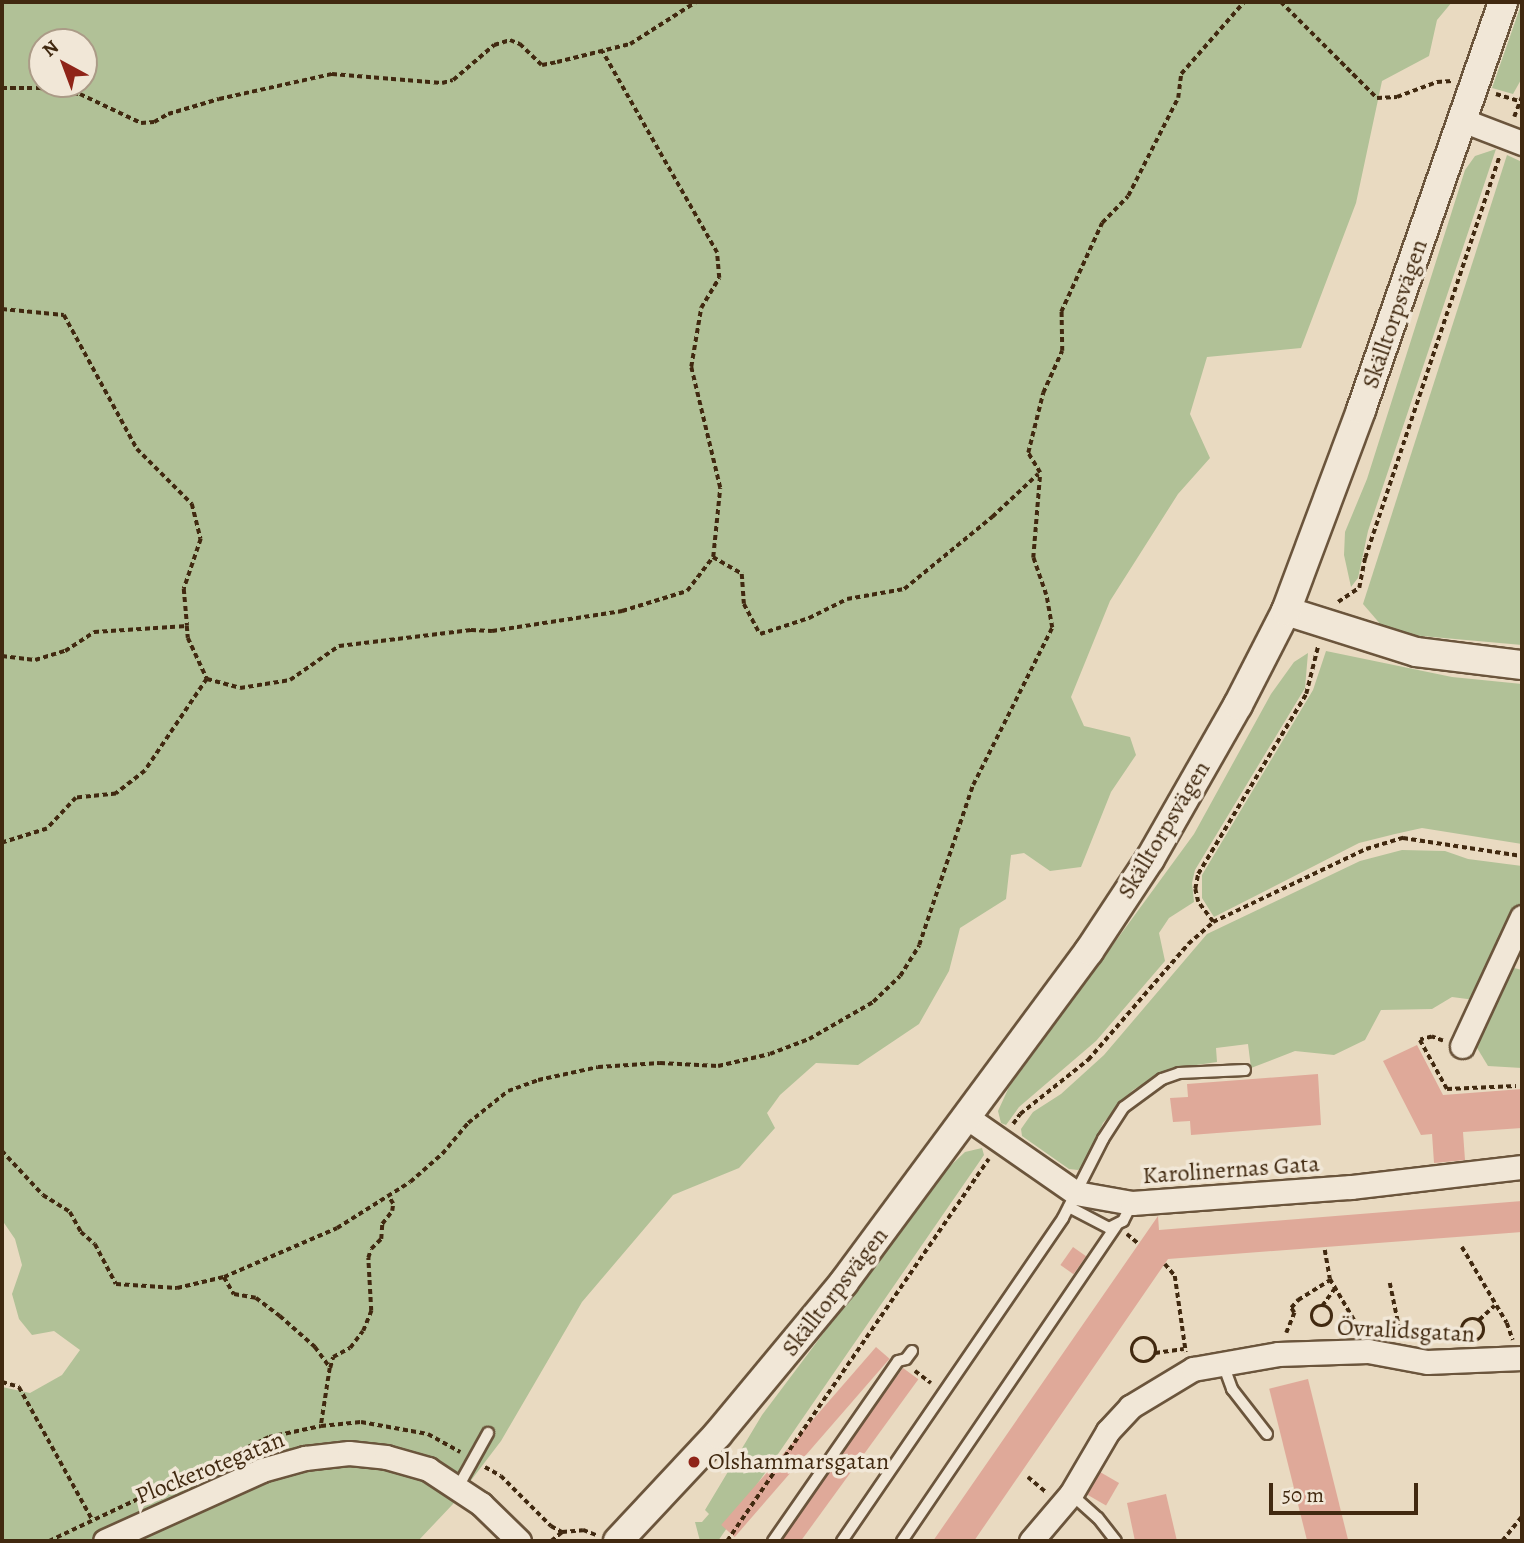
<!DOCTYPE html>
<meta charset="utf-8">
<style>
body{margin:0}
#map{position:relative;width:1524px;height:1543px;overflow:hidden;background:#e9dac1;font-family:Alegreya,serif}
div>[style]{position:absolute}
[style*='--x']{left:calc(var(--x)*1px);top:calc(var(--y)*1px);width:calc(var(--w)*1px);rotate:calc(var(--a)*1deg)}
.green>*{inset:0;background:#b1c197}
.building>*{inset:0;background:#dfa999;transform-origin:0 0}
.path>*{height:3.5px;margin-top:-1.75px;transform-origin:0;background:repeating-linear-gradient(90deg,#412910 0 5px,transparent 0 8.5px)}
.path>.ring{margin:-1.75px;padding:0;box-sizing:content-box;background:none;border:3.5px solid #412910;border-radius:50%}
.roads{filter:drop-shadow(2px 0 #6b553c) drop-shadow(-2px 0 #6b553c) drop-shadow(0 2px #6b553c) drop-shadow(0 -2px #6b553c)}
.service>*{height:10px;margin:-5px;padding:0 5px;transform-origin:5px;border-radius:5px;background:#f1e7d7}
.minor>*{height:23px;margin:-11.5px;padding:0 11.5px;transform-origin:11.5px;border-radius:11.5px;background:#f1e7d7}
.tertiary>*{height:28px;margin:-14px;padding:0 14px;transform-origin:14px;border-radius:14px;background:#f1e7d7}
.dots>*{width:19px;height:19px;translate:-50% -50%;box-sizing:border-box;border:4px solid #f1e7d7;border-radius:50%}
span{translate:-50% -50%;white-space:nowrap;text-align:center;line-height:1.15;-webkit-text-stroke:7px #f1e7d7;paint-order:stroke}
.street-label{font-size:24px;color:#412910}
.poi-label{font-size:24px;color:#412910}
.left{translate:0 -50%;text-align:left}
.frame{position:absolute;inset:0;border:4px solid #412910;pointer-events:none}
.north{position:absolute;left:28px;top:28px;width:70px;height:70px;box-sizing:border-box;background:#f1e7d7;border:2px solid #ab9b87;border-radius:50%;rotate:319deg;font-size:19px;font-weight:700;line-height:28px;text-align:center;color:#412910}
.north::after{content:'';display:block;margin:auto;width:24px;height:32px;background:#8f2418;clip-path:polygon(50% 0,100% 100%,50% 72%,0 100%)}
.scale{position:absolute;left:1269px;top:1483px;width:149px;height:32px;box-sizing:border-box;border:4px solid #412910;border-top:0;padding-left:9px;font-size:21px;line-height:24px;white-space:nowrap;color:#412910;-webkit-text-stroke:5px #f1e7d7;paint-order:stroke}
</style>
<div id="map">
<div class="green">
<i style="clip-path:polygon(evenodd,2px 2px,1452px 2px,1437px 20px,1429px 56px,1382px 81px,1356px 203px,1301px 348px,1207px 357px,1190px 414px,1210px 458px,1178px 494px,1110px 601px,1071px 697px,1084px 726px,1130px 737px,1136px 755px,1111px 792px,1081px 867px,1050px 871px,1024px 853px,1011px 855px,1006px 899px,960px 928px,949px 971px,919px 1024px,858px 1065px,816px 1063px,780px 1095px,767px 1113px,775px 1128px,739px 1168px,673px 1195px,582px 1302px,501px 1441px,453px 1504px,418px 1541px,2px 1541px,2px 1387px,30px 1393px,62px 1375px,80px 1350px,54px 1331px,32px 1335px,19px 1319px,12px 1294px,22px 1265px,15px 1239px,2px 1220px,2px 2px,42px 42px,84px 42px,84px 84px,42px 84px,42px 42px)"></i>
<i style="clip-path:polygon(1522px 2px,1522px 78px,1513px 94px,1492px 88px)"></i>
<i style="clip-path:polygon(1496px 149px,1368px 531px,1358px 578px,1351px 587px,1344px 555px,1345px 532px,1367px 479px,1465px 170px,1475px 156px)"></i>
<i style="clip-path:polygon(1507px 155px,1522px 162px,1522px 645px,1388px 633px,1363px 604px)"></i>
<i style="clip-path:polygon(1326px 651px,1452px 677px,1522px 684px,1522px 844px,1422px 828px,1395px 834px,1359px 843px,1214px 917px,1202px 898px,1202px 875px,1313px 690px)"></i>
<i style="clip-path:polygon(1308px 653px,1305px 688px,1195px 870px,1192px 883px,1194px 902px,1169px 918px,1159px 933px,1165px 961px,1096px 1041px,1019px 1107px,1006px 1125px,1001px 1123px,998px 1111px,1009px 1087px,1194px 834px,1271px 694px,1294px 662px)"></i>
<i style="clip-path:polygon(1402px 850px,1445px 851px,1468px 859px,1522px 866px,1522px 906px,1475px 1000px,1452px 997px,1432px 1009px,1381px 1010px,1365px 1040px,1334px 1055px,1295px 1051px,1251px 1068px,1248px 1044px,1216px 1048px,1217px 1062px,1169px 1069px,1133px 1090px,1103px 1123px,1083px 1167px,1078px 1170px,1069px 1169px,1022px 1136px,1021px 1129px,1033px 1112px,1061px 1094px,1104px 1055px,1207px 934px,1360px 861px)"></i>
<i style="clip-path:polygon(1506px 966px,1522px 970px,1522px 1068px,1488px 1066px,1471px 1038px)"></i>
<i style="clip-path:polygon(982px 1148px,984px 1155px,718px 1541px,700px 1541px,695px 1522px,702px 1522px,709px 1514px,705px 1510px,762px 1415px,946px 1170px,965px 1152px)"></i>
</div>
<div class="building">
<i style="clip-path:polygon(1417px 1045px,1443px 1095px,1522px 1089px,1522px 1128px,1463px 1132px,1465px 1160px,1434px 1163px,1432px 1134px,1421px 1135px,1383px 1061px)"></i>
<i style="clip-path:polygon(1318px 1074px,1321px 1125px,1191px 1135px,1190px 1121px,1173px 1122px,1170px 1098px,1188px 1097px,1187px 1084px)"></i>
<i style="clip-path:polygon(1522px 1201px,1522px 1232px,1168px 1259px,974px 1541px,933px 1541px,1158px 1216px,1159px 1230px)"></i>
<i style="left:1073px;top:1247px;width:16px;height:22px;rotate:35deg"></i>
<i style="left:876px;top:1347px;width:18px;height:236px;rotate:41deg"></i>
<i style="left:903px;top:1368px;width:19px;height:211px;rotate:36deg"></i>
<i style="left:1308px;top:1379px;width:167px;height:40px;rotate:76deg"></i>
<i style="left:1100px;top:1472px;width:22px;height:26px;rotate:30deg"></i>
<i style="clip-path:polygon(1166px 1494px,1177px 1541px,1135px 1541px,1127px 1503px)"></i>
</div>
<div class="path">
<i style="--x:1281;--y:2;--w:136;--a:45"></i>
<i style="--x:1377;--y:98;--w:20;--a:-3"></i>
<i style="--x:1397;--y:97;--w:43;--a:-20.6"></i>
<i style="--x:1437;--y:82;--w:15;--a:-4"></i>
<i style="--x:2;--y:88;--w:38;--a:0"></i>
<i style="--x:40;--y:88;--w:40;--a:8.5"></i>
<i style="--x:80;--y:94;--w:68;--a:25.4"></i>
<i style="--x:141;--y:123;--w:13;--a:-4"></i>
<i style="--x:154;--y:122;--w:16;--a:-30"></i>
<i style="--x:168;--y:114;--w:53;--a:-16.4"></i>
<i style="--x:219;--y:99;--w:116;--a:-12.5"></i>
<i style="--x:332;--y:74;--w:110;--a:4.7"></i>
<i style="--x:442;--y:83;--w:11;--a:-15"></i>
<i style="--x:453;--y:80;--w:54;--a:-40.5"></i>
<i style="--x:494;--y:45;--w:17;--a:-17"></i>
<i style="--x:510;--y:40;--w:11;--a:22"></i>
<i style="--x:520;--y:44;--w:30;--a:44"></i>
<i style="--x:542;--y:65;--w:15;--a:-11"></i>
<i style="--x:557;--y:62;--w:75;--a:-13.9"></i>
<i style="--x:630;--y:44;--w:78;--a:-32.5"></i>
<i style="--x:1496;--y:94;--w:27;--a:17"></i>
<i style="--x:1514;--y:117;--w:22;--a:-69"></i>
<i style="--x:2;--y:309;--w:62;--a:5.5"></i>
<i style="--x:64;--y:315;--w:153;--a:61.4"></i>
<i style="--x:137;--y:449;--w:78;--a:45"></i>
<i style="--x:192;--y:504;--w:36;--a:76"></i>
<i style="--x:201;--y:539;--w:53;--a:108.8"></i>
<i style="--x:184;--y:589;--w:37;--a:85"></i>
<i style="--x:187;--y:626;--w:12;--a:85"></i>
<i style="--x:188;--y:638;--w:45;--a:65.1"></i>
<i style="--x:207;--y:679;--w:111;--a:124"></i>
<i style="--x:145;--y:771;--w:37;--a:142"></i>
<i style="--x:116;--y:794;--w:40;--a:174.3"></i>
<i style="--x:76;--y:798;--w:42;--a:133.1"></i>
<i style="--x:47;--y:829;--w:47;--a:162.7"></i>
<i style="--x:713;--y:557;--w:34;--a:30"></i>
<i style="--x:742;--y:574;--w:30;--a:86"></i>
<i style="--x:744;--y:604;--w:34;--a:62"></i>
<i style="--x:760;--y:634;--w:52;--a:-18.1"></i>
<i style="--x:809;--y:618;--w:42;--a:-26.6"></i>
<i style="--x:847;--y:599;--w:58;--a:-10"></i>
<i style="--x:904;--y:589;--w:114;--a:-39.3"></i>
<i style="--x:992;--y:517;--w:63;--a:-43.1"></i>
<i style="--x:1338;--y:602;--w:25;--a:-34"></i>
<i style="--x:1359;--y:588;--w:31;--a:-79"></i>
<i style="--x:1365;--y:558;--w:423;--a:-71.5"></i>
<i style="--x:2;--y:656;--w:33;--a:7"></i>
<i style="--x:35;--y:660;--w:31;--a:-17"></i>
<i style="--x:65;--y:651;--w:35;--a:-33"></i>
<i style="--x:94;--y:632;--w:93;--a:-3.7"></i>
<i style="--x:207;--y:679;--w:34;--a:15"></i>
<i style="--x:240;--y:688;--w:51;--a:-9.1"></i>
<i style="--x:290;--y:680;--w:60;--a:-34.8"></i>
<i style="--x:339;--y:646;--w:133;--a:-6.9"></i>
<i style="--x:471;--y:630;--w:21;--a:3"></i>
<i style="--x:492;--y:631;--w:132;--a:-8.7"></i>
<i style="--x:622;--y:611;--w:68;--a:-17.1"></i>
<i style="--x:687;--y:591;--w:43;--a:-52.6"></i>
<i style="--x:713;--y:557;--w:69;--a:-84.2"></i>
<i style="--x:720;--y:488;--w:124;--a:-103.5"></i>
<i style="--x:691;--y:367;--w:60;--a:-80.4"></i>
<i style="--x:701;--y:308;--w:35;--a:-59"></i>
<i style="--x:719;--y:278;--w:25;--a:-95"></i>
<i style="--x:717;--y:253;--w:232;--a:-119.7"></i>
<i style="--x:1213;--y:922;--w:25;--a:-127"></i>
<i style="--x:1198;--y:902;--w:13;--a:-103"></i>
<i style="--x:1195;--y:889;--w:15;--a:-79"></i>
<i style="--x:1198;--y:874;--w:210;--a:-59"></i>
<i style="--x:1306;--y:694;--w:49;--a:-76"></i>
<i style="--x:1443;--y:1041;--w:12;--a:-160"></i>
<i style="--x:1432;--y:1037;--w:12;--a:166"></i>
<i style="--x:1420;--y:1040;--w:56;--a:61.1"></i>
<i style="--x:1447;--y:1089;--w:69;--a:-2.5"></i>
<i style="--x:1013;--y:1124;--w:12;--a:-55"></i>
<i style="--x:1020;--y:1114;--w:87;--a:-38.5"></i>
<i style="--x:1088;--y:1060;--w:153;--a:-49.2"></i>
<i style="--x:1188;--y:944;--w:33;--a:-41"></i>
<i style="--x:1213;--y:922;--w:170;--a:-25.5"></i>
<i style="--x:1366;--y:849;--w:39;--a:-17"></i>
<i style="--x:1403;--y:838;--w:120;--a:8.6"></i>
<i style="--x:2;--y:1151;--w:60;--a:47"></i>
<i style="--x:43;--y:1195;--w:32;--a:32"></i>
<i style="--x:70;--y:1212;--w:23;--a:61"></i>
<i style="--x:81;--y:1232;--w:18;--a:41"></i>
<i style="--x:95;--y:1244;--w:45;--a:62.3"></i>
<i style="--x:116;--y:1284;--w:61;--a:3.8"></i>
<i style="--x:177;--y:1288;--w:48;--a:-13.2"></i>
<i style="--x:224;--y:1277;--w:123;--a:-23.4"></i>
<i style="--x:337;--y:1228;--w:86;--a:-32.2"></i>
<i style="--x:410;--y:1182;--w:43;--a:-41.2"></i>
<i style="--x:442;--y:1154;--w:40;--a:-50"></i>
<i style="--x:468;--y:1123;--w:51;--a:-38.7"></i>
<i style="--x:508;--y:1091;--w:32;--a:-20"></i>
<i style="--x:538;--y:1080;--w:61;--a:-12.2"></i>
<i style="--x:598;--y:1067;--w:62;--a:-3.7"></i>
<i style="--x:660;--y:1063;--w:58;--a:3"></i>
<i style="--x:718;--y:1066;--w:53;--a:-13"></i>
<i style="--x:770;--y:1054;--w:42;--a:-21"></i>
<i style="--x:809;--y:1039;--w:74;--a:-30"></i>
<i style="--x:873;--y:1002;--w:37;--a:-44"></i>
<i style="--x:900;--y:976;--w:36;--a:-58"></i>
<i style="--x:919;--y:945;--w:169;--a:-71.4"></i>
<i style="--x:973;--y:785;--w:176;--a:-63.3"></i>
<i style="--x:1052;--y:628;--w:34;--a:-100"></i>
<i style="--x:1046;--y:595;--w:39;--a:-109"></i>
<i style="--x:1033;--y:558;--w:85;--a:-85.3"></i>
<i style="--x:1040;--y:473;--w:23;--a:-121"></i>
<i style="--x:1028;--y:453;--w:62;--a:-76"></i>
<i style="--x:1043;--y:393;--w:46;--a:-65.7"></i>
<i style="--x:1062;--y:351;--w:39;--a:-91"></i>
<i style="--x:1061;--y:312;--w:98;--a:-65.3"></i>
<i style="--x:1102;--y:223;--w:37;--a:-46"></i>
<i style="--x:1128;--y:196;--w:110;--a:-63"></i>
<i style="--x:1178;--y:98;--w:24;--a:-83"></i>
<i style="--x:1181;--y:74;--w:96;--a:-48.8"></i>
<i style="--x:1127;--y:1234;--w:16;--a:40"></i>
<i style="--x:1462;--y:1247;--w:88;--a:59.4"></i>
<i style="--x:1507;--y:1323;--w:18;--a:71"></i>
<i style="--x:1325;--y:1250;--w:29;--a:80"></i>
<i style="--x:1330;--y:1279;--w:59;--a:59.5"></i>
<i style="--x:1165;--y:1264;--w:16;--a:50"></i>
<i style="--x:1175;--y:1276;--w:77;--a:81.8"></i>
<i style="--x:224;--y:1277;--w:20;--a:60"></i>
<i style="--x:234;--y:1294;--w:22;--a:10"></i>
<i style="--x:256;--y:1298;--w:30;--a:37"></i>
<i style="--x:280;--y:1316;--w:47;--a:41.5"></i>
<i style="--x:315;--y:1347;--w:26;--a:54"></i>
<i style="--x:330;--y:1368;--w:59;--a:98.8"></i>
<i style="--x:1390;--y:1283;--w:54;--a:78.3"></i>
<i style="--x:1322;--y:1306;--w:22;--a:-54"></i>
<i class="ring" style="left:1312px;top:1306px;width:16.5px;height:16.5px"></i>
<i class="ring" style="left:1462px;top:1319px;width:18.5px;height:18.5px"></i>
<i style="--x:1479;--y:1320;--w:21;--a:-43"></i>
<i style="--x:1286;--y:1333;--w:22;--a:-68"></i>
<i style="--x:1294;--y:1313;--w:6;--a:-121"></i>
<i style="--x:1291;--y:1308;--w:11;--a:-49"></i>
<i style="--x:1298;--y:1300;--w:38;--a:-32"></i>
<i class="ring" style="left:1132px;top:1338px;width:20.5px;height:20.5px"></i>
<i style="--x:1155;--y:1353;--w:29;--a:-8"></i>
<i style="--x:330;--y:1368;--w:11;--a:-75"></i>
<i style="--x:333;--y:1357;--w:19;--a:-28"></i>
<i style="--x:350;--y:1348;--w:21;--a:-53"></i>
<i style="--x:363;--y:1331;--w:22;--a:-68"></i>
<i style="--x:371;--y:1311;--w:53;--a:-93.2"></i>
<i style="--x:368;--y:1258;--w:9;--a:-72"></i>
<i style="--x:371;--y:1249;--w:14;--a:-45"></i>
<i style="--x:381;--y:1239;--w:15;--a:-86"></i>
<i style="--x:382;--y:1224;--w:16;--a:-52"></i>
<i style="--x:392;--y:1211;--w:7;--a:-82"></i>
<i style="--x:393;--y:1204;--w:9;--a:-122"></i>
<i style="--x:915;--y:1371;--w:20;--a:37"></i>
<i style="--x:2;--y:1382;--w:18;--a:16"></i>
<i style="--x:19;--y:1387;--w:151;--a:61.1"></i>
<i style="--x:485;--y:1467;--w:18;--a:29"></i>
<i style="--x:501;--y:1476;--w:71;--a:45"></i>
<i style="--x:551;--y:1526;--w:13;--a:29"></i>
<i style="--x:1028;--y:1477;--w:25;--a:40"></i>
<i style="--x:49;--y:1541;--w:243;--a:-25.3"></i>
<i style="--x:269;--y:1437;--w:53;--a:-11.9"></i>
<i style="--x:321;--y:1426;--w:40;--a:-5.7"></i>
<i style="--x:361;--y:1422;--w:68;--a:10.2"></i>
<i style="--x:428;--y:1434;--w:37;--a:29"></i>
<i style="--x:551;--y:1541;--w:14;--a:-39"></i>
<i style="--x:562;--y:1532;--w:21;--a:-5"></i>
<i style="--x:583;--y:1530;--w:14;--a:21"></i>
<i style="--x:727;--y:1541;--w:463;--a:-55.6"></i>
<i style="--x:1502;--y:1541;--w:32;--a:-51"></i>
</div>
<div class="roads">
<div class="service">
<i style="--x:1069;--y:1207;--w:45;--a:27.7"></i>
<i style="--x:1109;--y:1228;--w:16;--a:-27"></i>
<i style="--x:1123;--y:1221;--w:20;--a:-63"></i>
<i style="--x:1223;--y:1364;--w:27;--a:70"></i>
<i style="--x:1232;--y:1389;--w:57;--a:52.1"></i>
<i style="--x:458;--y:1487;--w:62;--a:-60.9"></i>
<i style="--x:1071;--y:1494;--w:36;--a:42"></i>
<i style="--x:1098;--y:1518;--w:29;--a:52"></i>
<i style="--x:773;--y:1541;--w:219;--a:-55.2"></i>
<i style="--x:898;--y:1361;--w:8;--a:-14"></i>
<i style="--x:906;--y:1359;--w:10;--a:-53"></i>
<i style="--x:842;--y:1541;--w:391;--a:-55.6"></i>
<i style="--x:1063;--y:1218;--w:89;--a:-63.1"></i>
<i style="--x:1103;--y:1139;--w:38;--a:-57"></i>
<i style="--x:1124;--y:1107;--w:47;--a:-36.4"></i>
<i style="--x:1162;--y:1079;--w:18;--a:-19"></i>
<i style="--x:1179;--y:1073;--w:66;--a:-2.6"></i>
<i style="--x:902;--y:1541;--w:381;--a:-55.8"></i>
</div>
<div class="minor">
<i style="--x:1462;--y:120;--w:64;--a:21"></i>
<i style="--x:1462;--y:1046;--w:142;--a:-65.1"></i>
<i style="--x:968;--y:1118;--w:131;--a:34.8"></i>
<i style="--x:1076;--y:1193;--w:57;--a:10.1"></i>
<i style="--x:1132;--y:1203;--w:220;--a:-4.2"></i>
<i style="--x:1351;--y:1187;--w:172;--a:-6.7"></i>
<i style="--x:105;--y:1541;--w:172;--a:-24.3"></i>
<i style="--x:262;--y:1470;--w:45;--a:-15.6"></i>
<i style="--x:305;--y:1458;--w:44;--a:-6.5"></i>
<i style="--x:349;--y:1453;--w:37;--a:6"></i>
<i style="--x:386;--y:1457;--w:44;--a:15.9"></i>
<i style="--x:428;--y:1469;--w:64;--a:33.4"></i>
<i style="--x:481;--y:1504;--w:53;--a:44.2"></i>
<i style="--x:1031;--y:1541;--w:62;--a:-49.6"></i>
<i style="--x:1071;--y:1494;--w:73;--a:-59.6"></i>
<i style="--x:1108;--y:1431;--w:33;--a:-47"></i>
<i style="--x:1130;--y:1407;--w:74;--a:-31.1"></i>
<i style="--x:1193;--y:1369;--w:86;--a:-10"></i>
<i style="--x:1278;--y:1354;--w:90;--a:-1.9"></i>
<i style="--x:1368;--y:1351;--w:60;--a:10.6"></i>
<i style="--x:1427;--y:1362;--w:95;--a:-2.4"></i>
</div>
<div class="tertiary">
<i style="--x:1286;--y:611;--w:136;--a:17.5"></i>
<i style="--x:1416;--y:652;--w:107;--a:7"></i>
<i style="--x:618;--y:1541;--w:146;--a:-46.9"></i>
<i style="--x:718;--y:1434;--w:197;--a:-50.3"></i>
<i style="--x:844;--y:1282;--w:412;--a:-53.5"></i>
<i style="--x:1089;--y:951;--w:110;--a:-56.5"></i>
<i style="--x:1150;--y:859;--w:177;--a:-60.3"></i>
<i style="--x:1238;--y:705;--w:106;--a:-62.9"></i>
<i style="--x:1286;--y:611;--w:215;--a:-69.5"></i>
<i style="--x:1361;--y:410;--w:432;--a:-70.8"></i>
</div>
</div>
<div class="dots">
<i style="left:694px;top:1462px;background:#8f2418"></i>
</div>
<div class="street-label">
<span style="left:1395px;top:314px;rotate:-71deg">Skälltorpsvägen</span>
<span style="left:1164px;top:830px;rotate:-59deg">Skälltorpsvägen</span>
<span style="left:1231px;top:1170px;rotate:-4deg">Karolinernas Gata</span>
<span style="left:835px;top:1292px;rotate:-52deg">Skälltorpsvägen</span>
<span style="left:1406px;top:1331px;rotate:3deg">Övralidsgatan</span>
<span style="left:210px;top:1468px;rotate:-22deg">Plockerotegatan</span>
</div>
<div class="poi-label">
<span class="left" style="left:708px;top:1462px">Olshammarsgatan</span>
</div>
<div class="frame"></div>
<div class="north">N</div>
<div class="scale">50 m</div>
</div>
